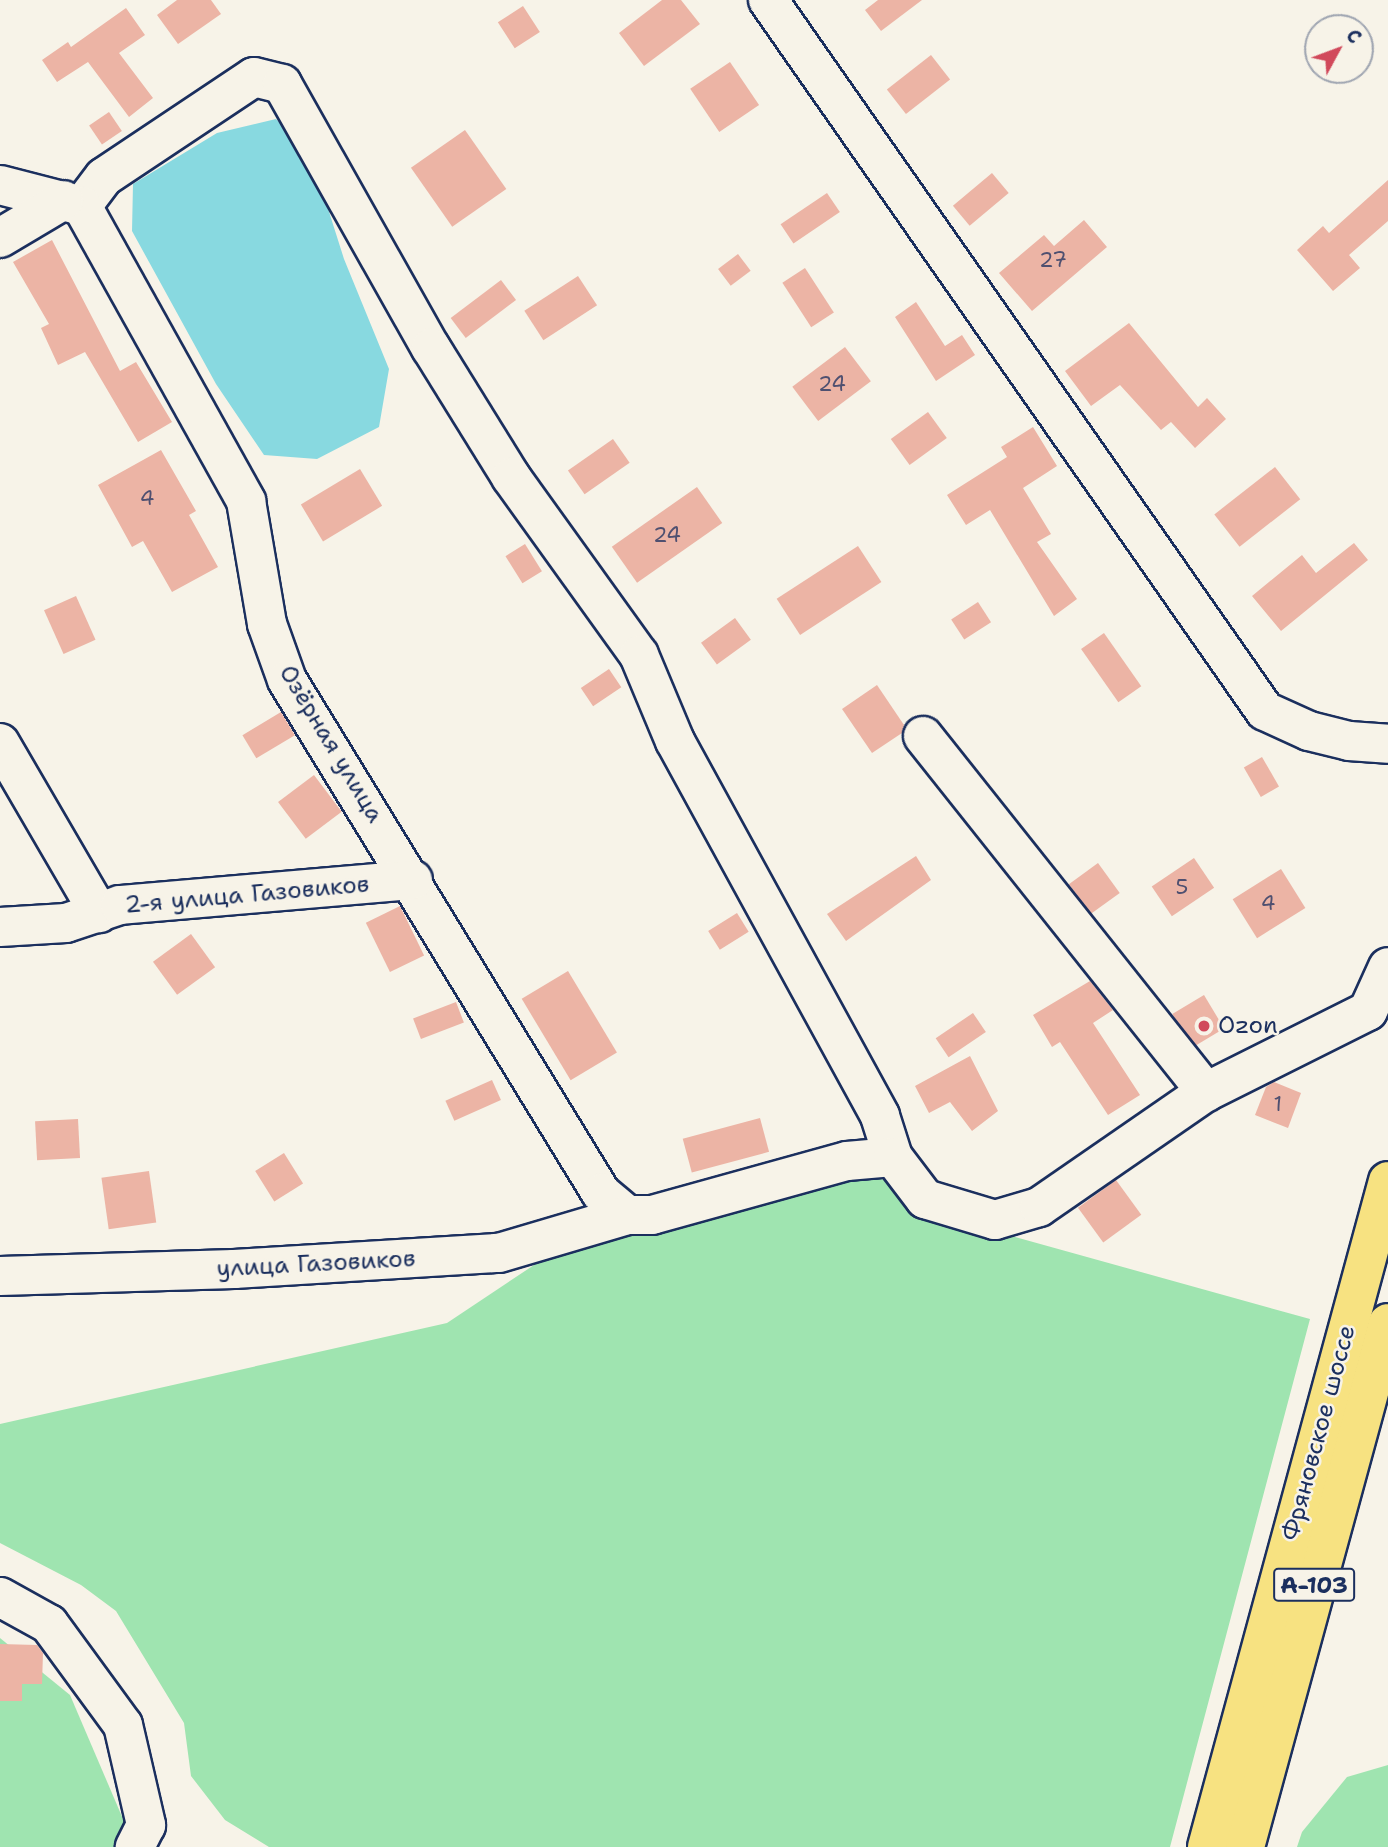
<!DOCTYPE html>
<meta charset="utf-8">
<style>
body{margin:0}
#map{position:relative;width:1388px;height:1847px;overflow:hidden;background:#f7f3e8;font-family:"Shantell Sans",sans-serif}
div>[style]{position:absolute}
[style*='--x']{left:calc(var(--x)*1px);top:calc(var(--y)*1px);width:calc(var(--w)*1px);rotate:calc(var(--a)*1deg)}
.green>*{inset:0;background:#9fe4b0}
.water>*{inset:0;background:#88d9e0}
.building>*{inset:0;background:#ecb4a5;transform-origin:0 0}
.roads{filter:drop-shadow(2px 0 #1b2f5e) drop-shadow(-2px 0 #1b2f5e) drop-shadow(0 2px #1b2f5e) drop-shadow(0 -2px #1b2f5e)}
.minor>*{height:38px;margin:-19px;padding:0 19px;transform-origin:19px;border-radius:19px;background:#f7f3e8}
.major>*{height:38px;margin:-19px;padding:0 19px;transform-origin:19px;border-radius:19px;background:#f7e281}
.dots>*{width:19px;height:19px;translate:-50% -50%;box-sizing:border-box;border:4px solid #f7f3e8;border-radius:50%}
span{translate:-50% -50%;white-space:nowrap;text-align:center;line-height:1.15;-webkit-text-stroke:5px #f7f3e8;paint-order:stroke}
.number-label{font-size:21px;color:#4f5070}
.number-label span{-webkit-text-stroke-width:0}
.shield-label span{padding:2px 5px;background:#f7f3e8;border:2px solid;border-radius:5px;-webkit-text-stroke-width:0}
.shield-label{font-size:23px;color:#1b2f5e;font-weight:700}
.street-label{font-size:24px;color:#1b2f5e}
.poi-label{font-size:24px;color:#1b2f5e}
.left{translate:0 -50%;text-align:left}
.north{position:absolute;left:1304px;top:14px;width:70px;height:70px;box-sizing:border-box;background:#f7f3e8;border:2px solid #9fa5b1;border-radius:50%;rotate:49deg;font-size:19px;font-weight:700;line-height:28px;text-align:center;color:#1b2f5e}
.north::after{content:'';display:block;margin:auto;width:24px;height:32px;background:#d1495b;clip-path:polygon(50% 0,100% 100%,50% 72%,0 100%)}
</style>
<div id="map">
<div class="green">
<i style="clip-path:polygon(865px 1175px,950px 1196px,1015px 1237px,1310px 1319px,1170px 1847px,269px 1847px,225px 1820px,191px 1776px,184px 1723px,116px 1611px,81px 1585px,0 1543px,0 1424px,447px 1323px,543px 1259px,770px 1189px)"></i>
<i style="clip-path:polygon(0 1638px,70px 1695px,135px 1847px,0 1847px)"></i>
<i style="clip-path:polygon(1388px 1765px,1388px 1847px,1297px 1847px,1302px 1832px,1347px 1777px)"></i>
</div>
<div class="water">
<i style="clip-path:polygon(276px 119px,311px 155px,344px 259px,389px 369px,379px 427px,317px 459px,264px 455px,216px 384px,132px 231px,133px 184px,217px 133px)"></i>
</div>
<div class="building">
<i style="clip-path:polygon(177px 0,211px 0,221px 14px,178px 44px,157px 15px)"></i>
<i style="clip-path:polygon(662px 0,681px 0,700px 24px,644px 66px,619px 33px)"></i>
<i style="clip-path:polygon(878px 0,922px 0,881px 31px,865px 10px)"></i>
<i style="left:523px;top:6px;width:31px;height:30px;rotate:57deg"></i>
<i style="clip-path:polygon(126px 8px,145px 35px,119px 53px,153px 98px,129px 117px,88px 62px,57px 82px,42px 60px,68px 42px,71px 47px)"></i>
<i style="left:931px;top:55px;width:31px;height:56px;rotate:52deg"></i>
<i style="left:730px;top:62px;width:52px;height:48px;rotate:56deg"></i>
<i style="left:109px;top:112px;width:23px;height:24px;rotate:56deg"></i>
<i style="left:465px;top:130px;width:72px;height:66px;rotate:55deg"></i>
<i style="left:992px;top:173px;width:26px;height:51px;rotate:50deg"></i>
<i style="clip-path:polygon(1388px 180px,1388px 221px,1349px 255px,1360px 268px,1333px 291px,1297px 250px,1323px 226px,1329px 233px)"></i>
<i style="left:827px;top:193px;width:23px;height:56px;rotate:56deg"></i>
<i style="clip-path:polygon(1084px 220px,1107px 247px,1032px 311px,999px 273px,1044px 235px,1054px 246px)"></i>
<i style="clip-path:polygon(52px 240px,120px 371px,136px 362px,172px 422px,138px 442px,85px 352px,58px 365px,41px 328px,49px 324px,13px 262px)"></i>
<i style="left:738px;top:254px;width:21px;height:25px;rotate:53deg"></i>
<i style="left:805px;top:268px;width:53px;height:27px;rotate:57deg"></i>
<i style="left:578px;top:276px;width:35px;height:64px;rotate:57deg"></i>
<i style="left:501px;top:280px;width:25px;height:63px;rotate:53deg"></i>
<i style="clip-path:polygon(916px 302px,945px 346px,962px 335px,975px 355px,936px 381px,895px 317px)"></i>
<i style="clip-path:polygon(1129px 323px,1198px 407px,1207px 398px,1226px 419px,1195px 448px,1171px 422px,1161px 430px,1120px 385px,1091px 406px,1065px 371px)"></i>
<i style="left:845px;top:347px;width:43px;height:66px;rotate:53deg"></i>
<i style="left:928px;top:412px;width:32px;height:46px;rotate:54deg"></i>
<i style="clip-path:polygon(1033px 427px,1057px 466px,1023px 488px,1051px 534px,1037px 542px,1077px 599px,1054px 616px,990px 510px,966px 525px,947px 495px,1007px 457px,1001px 447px)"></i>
<i style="left:613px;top:439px;width:29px;height:55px;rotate:55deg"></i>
<i style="clip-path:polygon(161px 450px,196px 511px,189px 515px,218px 567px,172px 592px,143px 541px,132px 547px,98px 485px)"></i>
<i style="left:1275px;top:467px;width:41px;height:77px;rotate:52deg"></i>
<i style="left:360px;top:469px;width:43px;height:69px;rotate:59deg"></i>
<i style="left:697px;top:487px;width:44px;height:104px;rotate:55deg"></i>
<i style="clip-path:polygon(1354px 543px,1368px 560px,1281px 631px,1252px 596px,1302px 555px,1316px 573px)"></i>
<i style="left:525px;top:544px;width:32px;height:23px;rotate:58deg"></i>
<i style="left:858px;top:546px;width:43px;height:97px;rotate:57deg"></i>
<i style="left:76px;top:596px;width:48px;height:35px;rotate:66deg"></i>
<i style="left:978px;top:602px;width:24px;height:32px;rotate:57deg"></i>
<i style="left:735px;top:618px;width:27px;height:42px;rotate:54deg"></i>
<i style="left:1104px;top:633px;width:65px;height:28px;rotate:55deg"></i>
<i style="left:609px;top:669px;width:22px;height:34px;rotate:56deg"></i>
<i style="clip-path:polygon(877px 685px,904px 725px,902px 733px,872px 753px,842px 709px)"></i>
<i style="left:281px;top:712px;width:27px;height:45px;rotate:59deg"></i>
<i style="left:1262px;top:757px;width:34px;height:21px;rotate:60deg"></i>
<i style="left:314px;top:775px;width:46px;height:45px;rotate:53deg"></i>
<i style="clip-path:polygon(916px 856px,931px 880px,846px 941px,827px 914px)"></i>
<i style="left:1194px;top:858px;width:36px;height:51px;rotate:56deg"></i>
<i style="left:1098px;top:863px;width:37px;height:36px;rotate:54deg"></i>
<i style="left:1281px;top:869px;width:46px;height:57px;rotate:58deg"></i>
<i style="left:400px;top:906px;width:55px;height:38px;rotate:64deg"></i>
<i style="left:737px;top:913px;width:22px;height:34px;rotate:58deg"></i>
<i style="left:191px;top:934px;width:41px;height:47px;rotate:54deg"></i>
<i style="left:568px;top:971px;width:95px;height:54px;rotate:59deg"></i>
<i style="clip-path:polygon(1090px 981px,1113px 1010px,1093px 1023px,1140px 1095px,1108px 1115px,1060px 1042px,1052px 1047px,1033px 1015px)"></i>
<i style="left:1204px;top:995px;width:39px;height:37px;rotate:59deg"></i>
<i style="left:456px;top:1002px;width:22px;height:46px;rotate:69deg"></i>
<i style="left:973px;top:1013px;width:23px;height:45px;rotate:56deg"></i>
<i style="clip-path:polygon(970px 1056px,998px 1111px,972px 1131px,950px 1102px,929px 1113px,915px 1086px)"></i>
<i style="left:492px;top:1080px;width:22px;height:51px;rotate:66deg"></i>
<i style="clip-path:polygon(1274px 1082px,1301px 1093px,1288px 1128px,1255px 1115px,1266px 1087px)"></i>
<i style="left:760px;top:1118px;width:35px;height:80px;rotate:75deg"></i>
<i style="left:78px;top:1119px;width:39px;height:43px;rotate:87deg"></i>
<i style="left:284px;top:1153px;width:36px;height:34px;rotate:58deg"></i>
<i style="left:149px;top:1171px;width:52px;height:48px;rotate:82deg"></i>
<i style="left:1116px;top:1180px;width:43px;height:47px;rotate:54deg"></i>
<i style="clip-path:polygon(0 1644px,37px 1645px,43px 1653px,42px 1684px,22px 1684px,22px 1701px,0 1701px)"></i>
</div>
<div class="roads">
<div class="minor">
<i style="--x:768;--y:0;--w:867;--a:55.05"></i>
<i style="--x:1265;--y:711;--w:48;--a:24.4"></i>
<i style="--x:1309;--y:731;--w:41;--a:14"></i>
<i style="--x:1349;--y:741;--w:39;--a:4"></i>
<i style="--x:0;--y:185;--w:85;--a:14.4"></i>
<i style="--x:82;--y:206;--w:36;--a:-53"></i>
<i style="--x:104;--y:177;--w:180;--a:-33.7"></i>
<i style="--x:254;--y:77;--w:29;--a:14"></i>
<i style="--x:282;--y:84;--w:303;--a:60.6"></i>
<i style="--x:431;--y:348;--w:152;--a:58.2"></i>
<i style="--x:511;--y:477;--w:219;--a:54.3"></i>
<i style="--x:639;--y:655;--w:93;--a:67.3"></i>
<i style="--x:675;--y:741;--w:427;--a:61.3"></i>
<i style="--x:880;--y:1116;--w:43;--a:72.4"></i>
<i style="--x:82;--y:206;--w:338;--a:60.9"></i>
<i style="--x:246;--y:501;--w:125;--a:80.3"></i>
<i style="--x:267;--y:624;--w:59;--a:70.3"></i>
<i style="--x:287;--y:680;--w:601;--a:58.53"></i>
<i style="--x:601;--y:1193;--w:34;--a:40"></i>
<i style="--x:0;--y:238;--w:74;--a:-30.7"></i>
<i style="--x:923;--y:736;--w:455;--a:51.5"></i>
<i style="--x:0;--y:743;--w:197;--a:59.8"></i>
<i style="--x:0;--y:927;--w:66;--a:-3.5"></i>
<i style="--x:66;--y:923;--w:57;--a:-18.4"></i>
<i style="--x:120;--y:905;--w:294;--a:-4.9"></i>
<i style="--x:0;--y:1276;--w:234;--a:-1.7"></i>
<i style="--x:234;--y:1269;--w:265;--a:-3.5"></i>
<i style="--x:499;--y:1253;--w:134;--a:-16.5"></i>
<i style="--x:627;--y:1215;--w:25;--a:0"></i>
<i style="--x:652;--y:1215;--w:202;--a:-15.5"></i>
<i style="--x:847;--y:1161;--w:46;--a:-5"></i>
<i style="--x:893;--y:1157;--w:53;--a:52.7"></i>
<i style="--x:925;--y:1199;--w:73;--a:16.7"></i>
<i style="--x:995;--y:1220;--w:46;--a:-16.5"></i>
<i style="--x:1039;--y:1207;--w:203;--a:-34.6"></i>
<i style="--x:1206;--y:1092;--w:181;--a:-26.6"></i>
<i style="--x:1368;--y:1011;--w:48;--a:-65.6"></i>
<i style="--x:0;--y:1597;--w:56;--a:28.9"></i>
<i style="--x:49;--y:1624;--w:125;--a:53.8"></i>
<i style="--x:123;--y:1725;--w:103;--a:77"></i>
<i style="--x:146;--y:1825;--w:25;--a:117"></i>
</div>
<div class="major">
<i style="--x:1207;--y:1847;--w:690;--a:-74.8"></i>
<i style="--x:1245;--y:1847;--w:543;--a:-74.74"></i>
</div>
</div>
<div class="dots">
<i style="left:1204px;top:1026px;background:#d1495b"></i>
</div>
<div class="number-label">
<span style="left:1053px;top:260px">27</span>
<span style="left:832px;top:384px">24</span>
<span style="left:147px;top:498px">4</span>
<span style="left:667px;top:535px">24</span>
<span style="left:1182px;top:887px">5</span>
<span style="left:1268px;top:903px">4</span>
<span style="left:1278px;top:1104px">1</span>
</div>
<div class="shield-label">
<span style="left:1314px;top:1585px">А-103</span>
</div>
<div class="street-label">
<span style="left:331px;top:744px;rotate:59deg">Озёрная улица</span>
<span style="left:247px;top:895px;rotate:-5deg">2-я улица Газовиков</span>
<span style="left:316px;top:1264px;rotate:-3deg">улица Газовиков</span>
<span style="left:1319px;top:1433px;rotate:-75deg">Фряновское шоссе</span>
</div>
<div class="poi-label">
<span class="left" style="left:1218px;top:1026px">Ozon</span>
</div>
<div class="north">С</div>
</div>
